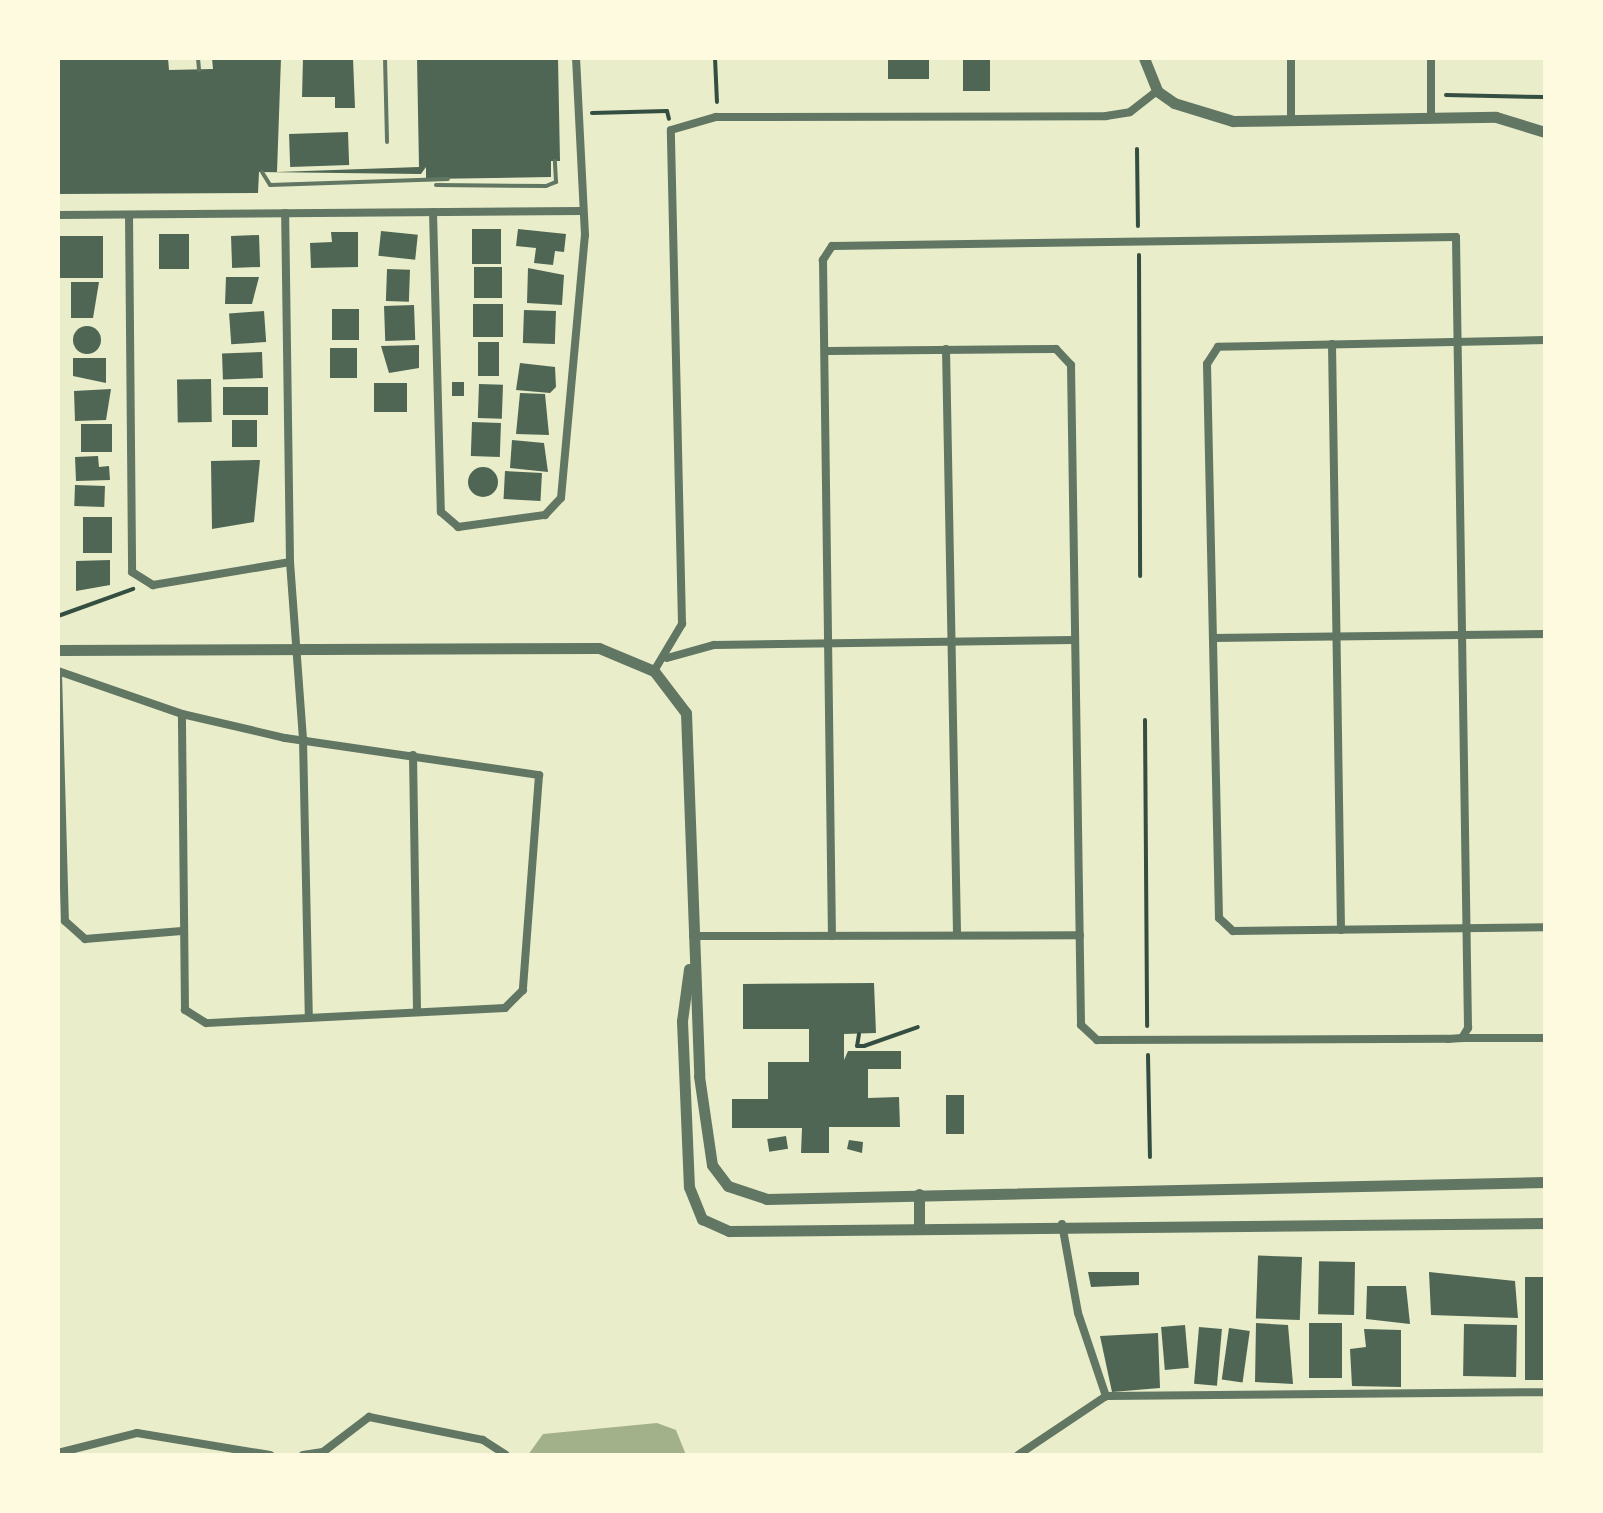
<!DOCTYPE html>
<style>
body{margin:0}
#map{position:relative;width:1603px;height:1513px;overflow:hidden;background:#e9edc9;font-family:"Nunito Sans",sans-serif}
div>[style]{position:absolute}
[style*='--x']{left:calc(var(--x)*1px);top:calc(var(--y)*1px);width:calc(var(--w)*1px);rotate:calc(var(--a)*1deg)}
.water>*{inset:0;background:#a3b18a}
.building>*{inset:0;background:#4f6655;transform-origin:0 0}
.round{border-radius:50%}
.path>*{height:4px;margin:-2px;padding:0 2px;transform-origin:2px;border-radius:2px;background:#344e41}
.service>*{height:4px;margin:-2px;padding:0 2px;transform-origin:2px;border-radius:2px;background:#617663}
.minor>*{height:8px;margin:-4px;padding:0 4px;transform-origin:4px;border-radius:4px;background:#617663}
.tertiary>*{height:11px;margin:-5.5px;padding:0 5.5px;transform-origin:5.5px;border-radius:5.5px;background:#617663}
span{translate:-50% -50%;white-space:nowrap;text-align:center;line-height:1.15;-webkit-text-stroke:8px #fefae0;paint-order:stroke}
.frame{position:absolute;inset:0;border:60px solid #fefae0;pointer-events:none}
</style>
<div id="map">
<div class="water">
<i style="clip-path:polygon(657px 1423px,676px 1430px,686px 1455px,528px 1455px,543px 1434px)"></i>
</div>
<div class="building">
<i style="clip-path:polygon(58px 58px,168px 58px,169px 70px,213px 69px,212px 58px,281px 58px,277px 172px,419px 167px,417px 58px,558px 58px,560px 161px,551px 161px,551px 177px,426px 179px,426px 167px,421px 174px,259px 172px,258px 193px,58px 194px)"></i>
<i style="clip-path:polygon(303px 58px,353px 58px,355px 108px,335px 108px,335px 97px,302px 97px)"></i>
<i style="left:888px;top:58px;width:41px;height:21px"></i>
<i style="left:963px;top:58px;width:27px;height:33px"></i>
<i style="left:348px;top:132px;width:33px;height:59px;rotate:88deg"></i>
<i style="left:472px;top:229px;width:29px;height:35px"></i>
<i style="clip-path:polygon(518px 229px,566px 234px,564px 252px,555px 251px,553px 265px,534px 263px,536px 248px,516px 246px)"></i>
<i style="left:381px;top:231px;width:37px;height:25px;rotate:6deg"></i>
<i style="clip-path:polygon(331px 232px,358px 232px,358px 267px,311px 268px,310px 243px,332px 242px)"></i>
<i style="left:159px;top:234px;width:30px;height:35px"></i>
<i style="left:259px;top:235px;width:32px;height:28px;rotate:88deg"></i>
<i style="left:58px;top:236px;width:45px;height:42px"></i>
<i style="left:474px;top:267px;width:28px;height:31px"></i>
<i style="clip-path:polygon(528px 268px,564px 275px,562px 305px,527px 303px)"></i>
<i style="left:387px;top:269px;width:23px;height:32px;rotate:2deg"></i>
<i style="clip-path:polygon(226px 277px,259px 277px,252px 304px,225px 304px)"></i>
<i style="clip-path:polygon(71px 282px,99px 282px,93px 318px,71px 318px)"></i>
<i style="left:473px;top:304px;width:30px;height:33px"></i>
<i style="left:414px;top:305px;width:35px;height:30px;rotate:88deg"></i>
<i style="left:332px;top:309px;width:27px;height:31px"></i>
<i style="left:524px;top:310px;width:32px;height:33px;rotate:2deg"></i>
<i style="left:264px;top:311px;width:31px;height:35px;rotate:86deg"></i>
<i class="round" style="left:73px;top:326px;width:28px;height:28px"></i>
<i style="left:478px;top:342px;width:21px;height:34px"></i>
<i style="clip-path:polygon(419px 345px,419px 368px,389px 373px,381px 346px)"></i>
<i style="left:330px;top:348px;width:27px;height:30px"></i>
<i style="left:262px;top:352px;width:26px;height:40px;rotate:88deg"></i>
<i style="clip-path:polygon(73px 358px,106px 358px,106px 383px,73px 376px)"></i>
<i style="clip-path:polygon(520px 363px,555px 367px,556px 387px,550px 393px,516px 390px)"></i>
<i style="left:211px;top:379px;width:43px;height:34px;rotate:89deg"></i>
<i style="left:452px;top:382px;width:12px;height:14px"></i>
<i style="left:407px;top:383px;width:29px;height:33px;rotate:90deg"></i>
<i style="left:479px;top:384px;width:24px;height:34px;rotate:2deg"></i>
<i style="left:223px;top:387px;width:45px;height:28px"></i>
<i style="clip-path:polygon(111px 389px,106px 420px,75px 421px,74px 391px)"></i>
<i style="clip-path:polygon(520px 393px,545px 394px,549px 435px,516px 434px)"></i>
<i style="left:232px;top:420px;width:25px;height:27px"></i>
<i style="left:472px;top:422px;width:29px;height:34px;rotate:2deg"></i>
<i style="left:81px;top:424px;width:31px;height:28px"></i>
<i style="clip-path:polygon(512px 440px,544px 443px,548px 472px,510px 468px)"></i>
<i style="clip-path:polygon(98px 456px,99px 467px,109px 466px,110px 480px,76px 481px,75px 457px)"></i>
<i style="clip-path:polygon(260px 460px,254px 522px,212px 529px,211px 461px)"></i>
<i class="round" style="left:468px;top:467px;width:30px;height:30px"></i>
<i style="left:505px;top:471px;width:37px;height:28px;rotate:3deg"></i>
<i style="left:75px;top:485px;width:30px;height:21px;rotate:2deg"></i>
<i style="left:83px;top:517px;width:29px;height:36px"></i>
<i style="clip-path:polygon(110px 560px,110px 585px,76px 591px,76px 561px)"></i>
<i style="clip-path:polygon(874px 983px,876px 1033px,844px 1034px,844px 1060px,848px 1051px,901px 1051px,901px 1069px,868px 1069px,868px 1098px,899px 1097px,900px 1127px,829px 1127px,829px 1153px,801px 1153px,802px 1128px,732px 1128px,732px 1099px,768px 1099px,768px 1062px,809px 1062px,809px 1029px,743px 1029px,743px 984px)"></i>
<i style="left:946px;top:1095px;width:18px;height:39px"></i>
<i style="left:786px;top:1136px;width:13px;height:19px;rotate:81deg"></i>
<i style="clip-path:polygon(849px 1140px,863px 1142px,862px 1153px,847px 1149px)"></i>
<i style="left:1302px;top:1257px;width:63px;height:44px;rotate:92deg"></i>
<i style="left:1355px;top:1262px;width:53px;height:36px;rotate:91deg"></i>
<i style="clip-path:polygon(1088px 1272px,1139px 1272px,1139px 1285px,1091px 1287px)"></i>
<i style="clip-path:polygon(1429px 1272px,1515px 1281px,1518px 1318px,1431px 1315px)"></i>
<i style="left:1545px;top:1277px;width:103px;height:20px;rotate:90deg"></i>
<i style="clip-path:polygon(1367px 1286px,1406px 1286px,1410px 1324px,1366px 1319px)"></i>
<i style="clip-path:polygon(1256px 1323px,1288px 1325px,1293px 1384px,1255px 1382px)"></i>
<i style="left:1309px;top:1323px;width:33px;height:55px"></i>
<i style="left:1464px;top:1324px;width:53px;height:52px;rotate:1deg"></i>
<i style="left:1185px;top:1325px;width:43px;height:24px;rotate:85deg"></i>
<i style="left:1199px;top:1327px;width:23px;height:57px;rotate:5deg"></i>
<i style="left:1229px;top:1328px;width:21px;height:52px;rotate:8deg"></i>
<i style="clip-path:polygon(1364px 1329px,1401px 1330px,1401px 1387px,1352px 1386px,1350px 1349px,1366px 1347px)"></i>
<i style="clip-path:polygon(1158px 1333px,1160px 1388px,1112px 1392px,1100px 1336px)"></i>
</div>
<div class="path">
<i style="--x:715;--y:58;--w:44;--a:87.4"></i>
<i style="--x:1446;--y:95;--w:99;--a:1.2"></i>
<i style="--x:592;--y:113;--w:75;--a:-1.5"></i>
<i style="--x:667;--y:111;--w:8;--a:76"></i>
<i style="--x:1137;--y:149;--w:77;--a:89.3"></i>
<i style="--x:1139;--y:255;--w:321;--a:89.8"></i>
<i style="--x:58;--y:616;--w:80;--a:-19.8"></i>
<i style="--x:1145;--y:720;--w:306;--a:89.6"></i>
<i style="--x:859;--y:1034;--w:12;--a:99"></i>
<i style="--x:857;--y:1046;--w:7;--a:0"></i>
<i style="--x:864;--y:1046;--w:57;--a:-19.4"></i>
<i style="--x:1148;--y:1055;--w:102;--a:88.9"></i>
</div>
<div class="service">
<i style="--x:198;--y:58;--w:12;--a:85"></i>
<i style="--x:385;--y:58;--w:84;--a:88.6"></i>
<i style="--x:262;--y:172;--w:15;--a:58"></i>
<i style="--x:270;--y:185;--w:178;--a:-1.9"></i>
<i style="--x:436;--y:185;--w:110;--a:0.5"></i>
<i style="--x:546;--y:186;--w:11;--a:-22"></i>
<i style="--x:556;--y:182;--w:21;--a:-93"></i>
</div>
<div class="minor">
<i style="--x:1431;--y:58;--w:59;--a:90"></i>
<i style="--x:1291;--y:121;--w:63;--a:-90"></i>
<i style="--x:433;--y:212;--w:300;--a:88.5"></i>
<i style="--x:441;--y:512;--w:23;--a:41"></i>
<i style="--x:458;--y:527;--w:88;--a:-7.9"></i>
<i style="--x:545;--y:515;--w:23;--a:-47"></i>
<i style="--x:561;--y:498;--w:264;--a:-84.8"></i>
<i style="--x:585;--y:235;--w:177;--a:-92.9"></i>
<i style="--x:58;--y:215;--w:523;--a:-0.44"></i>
<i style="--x:129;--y:215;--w:357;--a:89.5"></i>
<i style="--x:132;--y:572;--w:25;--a:32"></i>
<i style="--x:153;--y:585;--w:139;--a:-9.5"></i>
<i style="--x:290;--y:562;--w:349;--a:-90.8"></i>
<i style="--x:1545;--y:340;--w:327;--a:178.8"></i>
<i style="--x:1218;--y:347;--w:20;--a:123"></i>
<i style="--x:1207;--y:364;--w:554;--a:88.76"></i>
<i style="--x:1219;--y:918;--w:19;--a:43"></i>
<i style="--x:1233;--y:931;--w:312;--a:-0.7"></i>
<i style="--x:1332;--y:344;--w:586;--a:89.12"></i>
<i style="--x:946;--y:349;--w:585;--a:88.92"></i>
<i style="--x:828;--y:351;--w:228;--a:-0.5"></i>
<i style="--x:1056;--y:349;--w:22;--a:47"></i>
<i style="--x:1071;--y:365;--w:660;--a:89.13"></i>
<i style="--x:1081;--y:1025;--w:22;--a:43"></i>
<i style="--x:1097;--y:1040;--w:351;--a:-0.2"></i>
<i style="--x:1448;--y:1039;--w:14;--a:-4"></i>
<i style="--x:1462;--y:1038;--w:12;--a:-59"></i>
<i style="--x:1468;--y:1028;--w:791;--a:-90.87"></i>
<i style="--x:1456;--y:237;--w:624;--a:179.17"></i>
<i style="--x:832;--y:246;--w:17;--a:123"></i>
<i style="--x:823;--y:260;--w:676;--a:89.24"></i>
<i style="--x:290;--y:562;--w:177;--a:85.8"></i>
<i style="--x:303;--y:739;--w:279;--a:88.8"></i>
<i style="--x:1213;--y:638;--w:332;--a:-0.7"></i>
<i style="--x:667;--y:658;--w:49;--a:-15.5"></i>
<i style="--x:714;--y:645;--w:360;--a:-0.8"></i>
<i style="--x:58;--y:671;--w:131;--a:19.1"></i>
<i style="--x:182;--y:714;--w:106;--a:13.1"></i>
<i style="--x:285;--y:738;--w:257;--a:8.3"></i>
<i style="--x:539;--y:775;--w:216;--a:94.3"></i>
<i style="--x:523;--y:990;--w:25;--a:135"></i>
<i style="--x:505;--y:1008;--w:299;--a:177.1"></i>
<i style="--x:206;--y:1023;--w:25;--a:-148"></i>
<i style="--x:185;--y:1010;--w:296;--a:-90.6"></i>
<i style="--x:654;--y:671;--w:55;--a:-59.2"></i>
<i style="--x:682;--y:624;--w:494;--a:-91.3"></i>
<i style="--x:671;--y:130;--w:47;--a:-16.1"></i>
<i style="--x:716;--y:117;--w:390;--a:-0.1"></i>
<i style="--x:1106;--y:116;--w:24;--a:-9"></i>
<i style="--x:1130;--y:112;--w:34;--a:-38"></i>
<i style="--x:58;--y:673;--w:248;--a:88.4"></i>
<i style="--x:65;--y:921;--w:27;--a:42"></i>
<i style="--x:85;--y:939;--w:97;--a:-4.7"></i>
<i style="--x:413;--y:755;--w:254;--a:89.1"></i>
<i style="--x:693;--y:936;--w:387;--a:-0.1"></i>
<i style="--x:1462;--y:1038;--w:83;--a:0"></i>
<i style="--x:1062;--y:1224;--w:90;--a:79.8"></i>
<i style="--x:1078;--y:1313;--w:88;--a:71.4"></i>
<i style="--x:1106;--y:1396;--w:439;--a:-0.5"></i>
<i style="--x:58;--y:1453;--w:81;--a:-14.2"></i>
<i style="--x:137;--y:1433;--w:135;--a:9.4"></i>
<i style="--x:303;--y:1455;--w:20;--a:-9"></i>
<i style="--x:323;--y:1452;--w:58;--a:-37.3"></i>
<i style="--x:369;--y:1417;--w:116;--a:11.4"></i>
<i style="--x:483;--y:1440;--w:27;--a:33"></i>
<i style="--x:1018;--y:1455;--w:106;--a:-33.8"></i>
</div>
<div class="tertiary">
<i style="--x:1144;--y:58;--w:35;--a:68"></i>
<i style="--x:1157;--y:91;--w:21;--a:35"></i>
<i style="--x:1174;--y:103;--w:62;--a:17"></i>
<i style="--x:1233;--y:121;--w:263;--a:-0.9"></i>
<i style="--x:1496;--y:117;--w:51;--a:17"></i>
<i style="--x:58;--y:650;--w:541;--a:-0.21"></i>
<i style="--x:599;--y:648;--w:60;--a:22.7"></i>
<i style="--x:654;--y:671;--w:53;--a:52.7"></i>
<i style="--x:686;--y:713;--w:363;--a:87.9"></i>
<i style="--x:699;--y:1076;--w:90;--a:81.7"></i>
<i style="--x:712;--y:1165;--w:26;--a:53"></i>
<i style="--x:728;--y:1186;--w:41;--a:18.4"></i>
<i style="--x:767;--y:1199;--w:778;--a:-1.25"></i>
<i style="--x:689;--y:969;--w:52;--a:97.7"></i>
<i style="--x:682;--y:1021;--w:166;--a:87.6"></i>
<i style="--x:689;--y:1187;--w:35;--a:68"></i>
<i style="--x:702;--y:1219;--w:30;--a:24"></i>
<i style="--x:729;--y:1231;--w:816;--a:-0.56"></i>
<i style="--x:919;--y:1226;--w:32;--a:-90"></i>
</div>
<div class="frame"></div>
</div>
